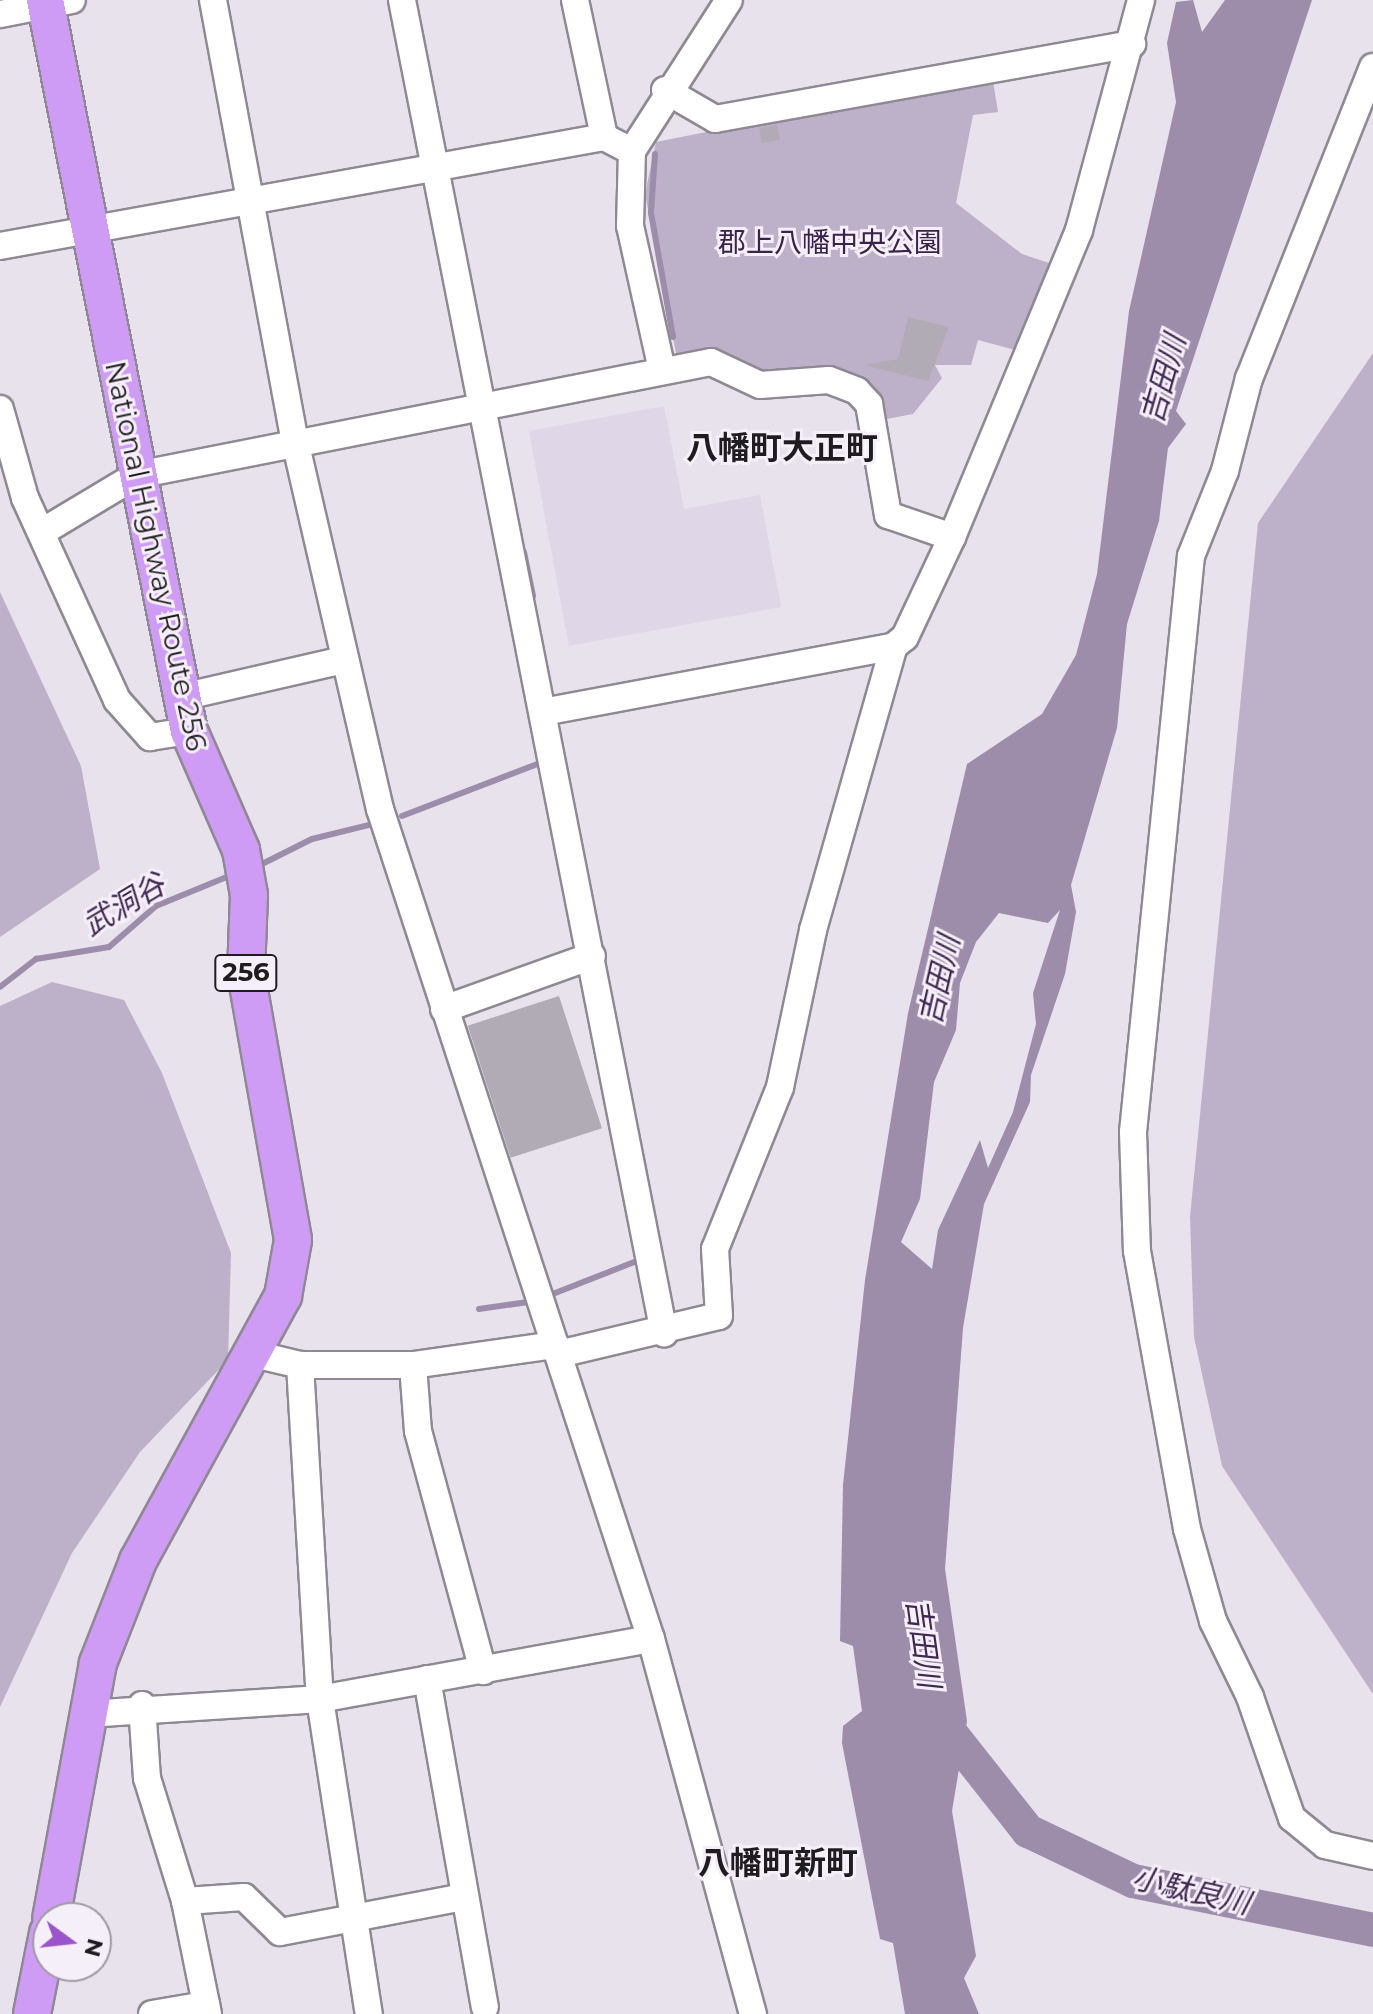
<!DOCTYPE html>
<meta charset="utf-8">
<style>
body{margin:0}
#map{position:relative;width:1373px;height:2014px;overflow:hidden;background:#e7e2ec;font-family:Montserrat,"Noto Sans JP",sans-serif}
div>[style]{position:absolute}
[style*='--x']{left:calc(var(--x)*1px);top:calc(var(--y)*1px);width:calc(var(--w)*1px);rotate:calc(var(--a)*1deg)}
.built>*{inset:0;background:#dfd6e7}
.green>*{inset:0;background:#bdb0c9}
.water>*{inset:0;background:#9d8daa}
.stream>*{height:6px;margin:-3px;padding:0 3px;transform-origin:3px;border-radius:3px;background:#9d8daa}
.river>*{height:34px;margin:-17px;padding:0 17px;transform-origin:17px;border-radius:17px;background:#9d8daa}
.building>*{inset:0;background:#b0abb5;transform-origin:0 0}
.roads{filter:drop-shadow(2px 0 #8e8992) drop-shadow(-2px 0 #8e8992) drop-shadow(0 2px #8e8992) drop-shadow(0 -2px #8e8992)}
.minor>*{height:26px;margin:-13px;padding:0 13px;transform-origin:13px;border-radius:13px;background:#fff}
.highway>*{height:36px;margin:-18px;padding:0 18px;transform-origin:18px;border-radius:18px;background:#ce9cf4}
span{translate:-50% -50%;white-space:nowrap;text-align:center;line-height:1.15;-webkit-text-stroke:6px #f5eff9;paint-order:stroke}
.shield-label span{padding:2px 6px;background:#f5eff9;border:2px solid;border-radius:6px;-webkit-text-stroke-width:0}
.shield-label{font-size:26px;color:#1e1c1f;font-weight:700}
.park-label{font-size:28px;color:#3a224c}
.street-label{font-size:28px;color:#1e1c1f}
.water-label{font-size:30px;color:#412852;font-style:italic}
.quarter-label{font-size:32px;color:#1e1c1f;font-weight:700}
.north{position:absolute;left:32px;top:1902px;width:80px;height:80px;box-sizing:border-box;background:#f5eff9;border:2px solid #9f9ba2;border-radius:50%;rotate:105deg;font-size:22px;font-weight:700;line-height:32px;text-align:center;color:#1e1c1f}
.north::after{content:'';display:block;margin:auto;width:28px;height:36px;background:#9b55ca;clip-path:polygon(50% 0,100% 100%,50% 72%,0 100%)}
</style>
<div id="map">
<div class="built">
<i style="clip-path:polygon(664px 406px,684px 509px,760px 495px,781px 607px,569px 646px,529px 431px)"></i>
</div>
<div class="green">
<i style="clip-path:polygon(992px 75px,998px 112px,973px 115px,956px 203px,1022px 254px,1058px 266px,1023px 352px,978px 340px,971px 365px,935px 365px,942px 378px,913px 414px,876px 421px,873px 400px,677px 358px,645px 194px,656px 142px)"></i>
<i style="clip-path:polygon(1373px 353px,1373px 1694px,1222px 1466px,1194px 1337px,1190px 1217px,1258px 523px)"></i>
<i style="clip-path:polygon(0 592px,81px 766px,100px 869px,0 937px)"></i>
<i style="clip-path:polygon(52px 982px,124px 1000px,162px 1073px,231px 1253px,228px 1360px,140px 1452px,72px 1553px,0 1707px,0 1006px)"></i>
</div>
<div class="water">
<i style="clip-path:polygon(evenodd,1193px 0,1202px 32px,1225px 0,1312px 0,1176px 411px,1186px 424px,1168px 448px,1159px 521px,1127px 624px,1117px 728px,1071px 885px,1076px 912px,1065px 974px,1031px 1075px,1030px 1102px,984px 1204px,963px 1328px,945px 1569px,967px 1721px,952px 1811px,976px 1956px,964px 1978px,979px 2014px,905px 2014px,893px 1943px,880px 1939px,842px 1743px,843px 1726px,862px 1711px,853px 1646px,840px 1641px,843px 1485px,865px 1280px,908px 1013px,967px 764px,1042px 714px,1076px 655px,1097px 574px,1129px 311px,1176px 102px,1167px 43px,1176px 2px,1193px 0,1060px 910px,1033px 993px,1036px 1024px,1013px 1112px,988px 1168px,980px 1140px,938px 1230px,932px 1269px,901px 1242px,920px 1199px,934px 1082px,956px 1030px,960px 983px,976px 942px,999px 913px,1048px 923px,1060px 910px)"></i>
</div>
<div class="stream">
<i style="--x:655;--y:154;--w:59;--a:93.9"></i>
<i style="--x:651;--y:213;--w:126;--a:79.9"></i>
<i style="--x:524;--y:552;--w:45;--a:78.4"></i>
<i style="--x:402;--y:816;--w:148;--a:-21"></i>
<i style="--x:260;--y:865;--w:58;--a:-26.6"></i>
<i style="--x:312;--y:839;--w:59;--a:-13.8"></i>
<i style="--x:0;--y:987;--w:46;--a:-37.9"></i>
<i style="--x:36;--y:959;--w:74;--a:-9.3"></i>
<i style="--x:109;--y:947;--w:62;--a:-41.1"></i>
<i style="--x:156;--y:906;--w:79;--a:-22.3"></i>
<i style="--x:545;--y:1297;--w:104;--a:-21.4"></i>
<i style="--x:479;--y:1309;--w:57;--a:-8.1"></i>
</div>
<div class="river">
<i style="--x:934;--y:1712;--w:152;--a:51.7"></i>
<i style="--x:1028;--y:1831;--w:116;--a:25.5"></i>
<i style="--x:1133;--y:1881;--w:245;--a:11.5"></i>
</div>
<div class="building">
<i style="left:777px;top:125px;width:15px;height:18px;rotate:79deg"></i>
<i style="clip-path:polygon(908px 317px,949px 327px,928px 381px,864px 365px,898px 359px)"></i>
<i style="left:559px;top:996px;width:139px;height:96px;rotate:72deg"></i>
</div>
<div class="roads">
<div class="minor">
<i style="--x:213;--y:0;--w:449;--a:79.5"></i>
<i style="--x:295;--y:441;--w:378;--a:77"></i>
<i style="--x:380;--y:809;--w:873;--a:71.92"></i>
<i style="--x:651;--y:1639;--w:389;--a:74.8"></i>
<i style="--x:402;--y:0;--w:1359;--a:78.88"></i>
<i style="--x:575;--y:0;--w:140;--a:78"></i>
<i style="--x:0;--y:14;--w:73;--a:-11"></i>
<i style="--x:1373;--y:67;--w:335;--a:111.7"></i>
<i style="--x:1249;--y:378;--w:96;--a:104.5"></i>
<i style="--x:1225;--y:471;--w:92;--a:111.8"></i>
<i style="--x:1191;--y:556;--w:579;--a:95.75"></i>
<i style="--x:1133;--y:1132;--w:119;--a:88.1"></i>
<i style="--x:1137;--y:1251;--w:282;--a:79.8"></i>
<i style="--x:1187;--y:1529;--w:96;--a:74.2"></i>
<i style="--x:1213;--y:1621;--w:85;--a:64"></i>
<i style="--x:1250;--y:1697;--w:128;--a:70.9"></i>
<i style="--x:1292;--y:1818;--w:43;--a:39.3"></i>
<i style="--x:1325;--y:1845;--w:49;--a:12.9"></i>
<i style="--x:665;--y:90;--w:58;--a:30.1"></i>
<i style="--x:715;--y:119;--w:424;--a:-10.2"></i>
<i style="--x:0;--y:246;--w:614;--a:-10.23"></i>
<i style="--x:604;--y:137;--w:31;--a:27"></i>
<i style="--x:662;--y:370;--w:148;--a:-102.5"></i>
<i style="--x:630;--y:226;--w:75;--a:-88.5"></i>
<i style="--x:632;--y:151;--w:179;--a:-57.3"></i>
<i style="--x:0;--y:409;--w:92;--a:74.3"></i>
<i style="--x:25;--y:498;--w:222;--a:65.5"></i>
<i style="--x:117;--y:700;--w:50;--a:48.3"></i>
<i style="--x:150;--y:737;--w:39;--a:-9"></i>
<i style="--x:42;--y:532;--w:111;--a:-31"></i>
<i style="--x:137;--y:475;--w:585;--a:-11.14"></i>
<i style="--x:711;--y:362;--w:54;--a:25.1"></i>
<i style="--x:760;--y:385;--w:69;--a:-4.1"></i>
<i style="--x:829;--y:380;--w:30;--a:21"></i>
<i style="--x:857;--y:391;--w:18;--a:47"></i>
<i style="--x:869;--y:404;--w:113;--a:80.3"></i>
<i style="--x:888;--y:515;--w:68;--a:19"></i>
<i style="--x:182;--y:697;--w:166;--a:-12.9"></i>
<i style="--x:543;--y:712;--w:357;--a:-10.6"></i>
<i style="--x:444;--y:1009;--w:157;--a:-19.7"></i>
<i style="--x:254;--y:1354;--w:47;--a:13.4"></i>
<i style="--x:300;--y:1365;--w:113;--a:0"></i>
<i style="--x:413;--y:1365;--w:144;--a:-8"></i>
<i style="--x:559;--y:1354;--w:164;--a:-13.4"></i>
<i style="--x:719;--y:1316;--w:67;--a:-93.4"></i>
<i style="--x:715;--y:1249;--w:175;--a:-68.1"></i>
<i style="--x:780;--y:1087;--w:160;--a:-78.1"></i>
<i style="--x:813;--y:930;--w:295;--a:-74.1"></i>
<i style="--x:894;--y:646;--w:14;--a:-39"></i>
<i style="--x:905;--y:637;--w:110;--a:-64.8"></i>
<i style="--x:952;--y:537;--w:332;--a:-67.5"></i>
<i style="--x:1079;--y:230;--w:238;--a:-74.9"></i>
<i style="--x:300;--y:1365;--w:335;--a:86.6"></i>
<i style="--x:320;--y:1699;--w:319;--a:81.2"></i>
<i style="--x:413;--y:1365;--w:66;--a:85.7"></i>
<i style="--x:418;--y:1431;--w:249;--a:74.8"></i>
<i style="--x:427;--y:1679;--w:333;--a:80"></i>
<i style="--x:142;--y:1705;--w:73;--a:86.1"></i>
<i style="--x:147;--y:1778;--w:129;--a:72.8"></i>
<i style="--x:185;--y:1901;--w:115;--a:78.5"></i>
<i style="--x:88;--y:1714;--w:232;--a:-3.7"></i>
<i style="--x:320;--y:1699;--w:336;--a:-10.3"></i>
<i style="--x:185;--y:1901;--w:59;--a:-3.9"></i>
<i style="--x:244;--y:1897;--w:50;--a:44.2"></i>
<i style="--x:280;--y:1932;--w:187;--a:-10.8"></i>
<i style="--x:152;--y:2014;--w:55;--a:-9.5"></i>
</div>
<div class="highway">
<i style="--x:45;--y:0;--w:745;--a:78.86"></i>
<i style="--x:189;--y:731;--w:130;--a:66.4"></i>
<i style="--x:241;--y:850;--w:46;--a:79.9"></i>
<i style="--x:249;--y:895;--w:78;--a:92.2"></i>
<i style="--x:246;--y:973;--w:271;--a:80"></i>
<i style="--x:293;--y:1240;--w:57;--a:100.1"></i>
<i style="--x:283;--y:1296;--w:302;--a:118.7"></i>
<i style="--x:138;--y:1561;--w:110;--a:111.4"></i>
<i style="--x:98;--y:1663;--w:259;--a:100.4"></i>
<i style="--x:32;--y:2014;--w:83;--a:-78.8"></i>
</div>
</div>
<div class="shield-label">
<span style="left:246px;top:973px">256</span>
</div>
<div class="park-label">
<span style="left:830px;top:242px">郡上八幡中央公園</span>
</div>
<div class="street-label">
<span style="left:156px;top:556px;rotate:78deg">National Highway Route 256</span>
</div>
<div class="water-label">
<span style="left:1164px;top:379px;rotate:-74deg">吉田川</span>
<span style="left:124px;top:905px;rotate:-31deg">武洞谷</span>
<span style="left:940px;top:980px;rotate:-77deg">吉田川</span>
<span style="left:923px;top:1643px;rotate:82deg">吉田川</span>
<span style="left:1191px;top:1891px;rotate:13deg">小駄良川</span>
</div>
<div class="quarter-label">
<span style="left:782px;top:448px">八幡町大正町</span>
<span style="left:778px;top:1863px">八幡町新町</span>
</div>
<div class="north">N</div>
</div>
